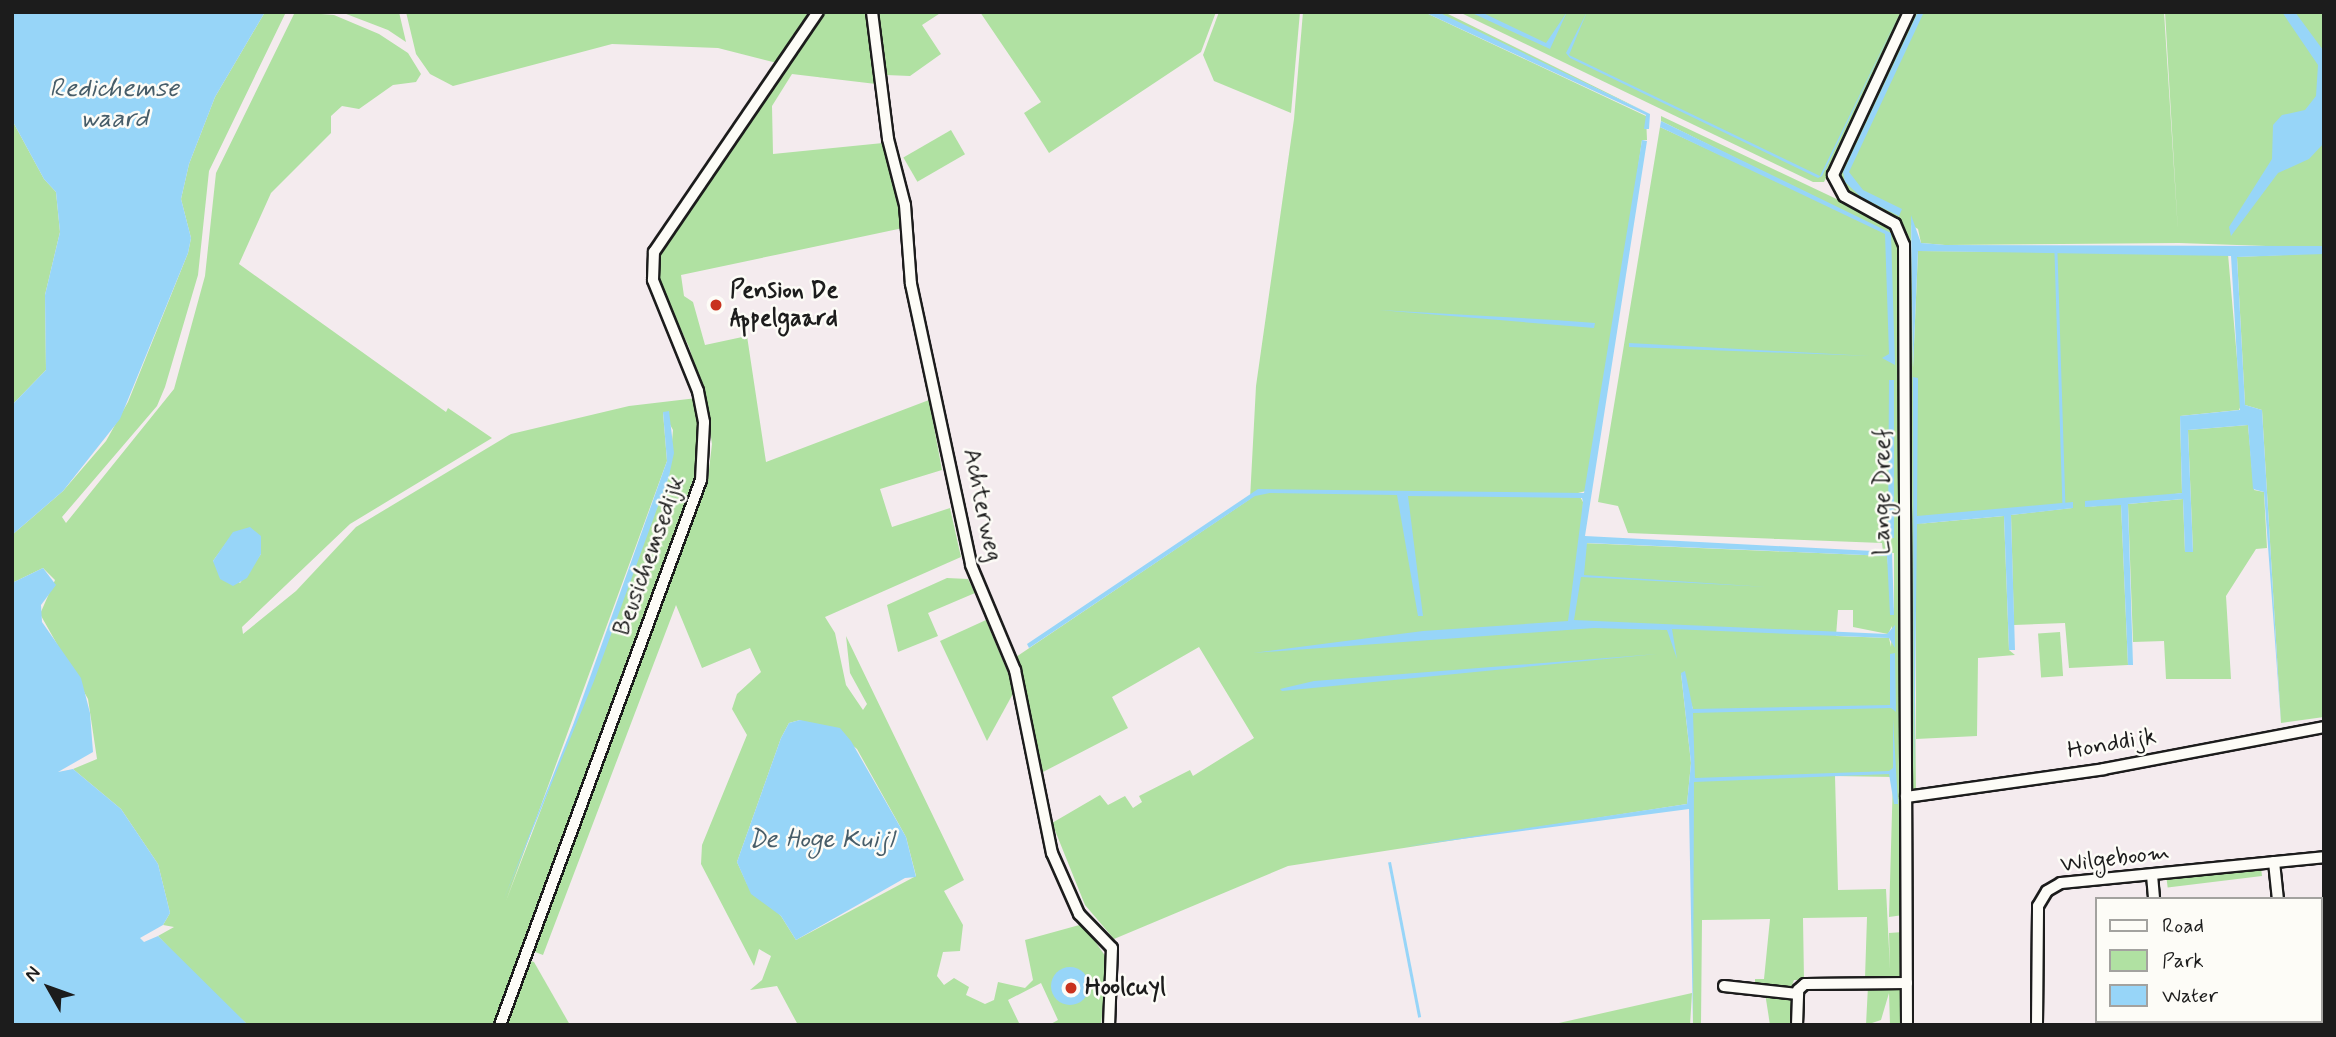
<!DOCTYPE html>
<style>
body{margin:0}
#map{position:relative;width:2336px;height:1037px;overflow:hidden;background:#f4ebee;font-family:Mynerve,sans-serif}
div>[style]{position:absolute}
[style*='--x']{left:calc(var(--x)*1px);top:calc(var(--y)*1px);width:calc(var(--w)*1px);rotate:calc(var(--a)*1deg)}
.green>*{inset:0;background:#b0e1a2;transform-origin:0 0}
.water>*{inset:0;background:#97d5f8;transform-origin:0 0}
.round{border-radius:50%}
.stream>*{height:2.5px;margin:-1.25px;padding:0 1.25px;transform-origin:1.25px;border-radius:1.25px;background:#97d5f8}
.roads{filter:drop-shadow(2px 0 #1c1c1c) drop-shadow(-2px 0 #1c1c1c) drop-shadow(0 2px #1c1c1c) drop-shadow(0 -2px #1c1c1c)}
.street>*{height:10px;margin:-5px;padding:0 5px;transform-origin:5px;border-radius:5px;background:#fdfcf7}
.dots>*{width:19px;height:19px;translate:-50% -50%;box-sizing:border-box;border:4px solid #fdfcf7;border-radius:50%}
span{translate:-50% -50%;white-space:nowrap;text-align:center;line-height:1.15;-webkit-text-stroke:5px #fdfcf7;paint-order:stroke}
.poi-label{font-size:24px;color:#1c1c1c;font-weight:700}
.left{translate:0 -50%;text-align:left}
.street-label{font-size:24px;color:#1c1c1c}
.water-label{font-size:26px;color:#475d69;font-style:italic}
.frame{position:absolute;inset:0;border:14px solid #1c1c1c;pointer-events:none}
.legend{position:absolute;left:2095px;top:897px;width:228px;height:126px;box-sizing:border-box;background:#fdfcf7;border:2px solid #a3a29f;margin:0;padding:9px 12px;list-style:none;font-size:21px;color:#1c1c1c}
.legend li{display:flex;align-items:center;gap:14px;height:35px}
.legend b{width:35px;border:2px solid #a3a29f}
.north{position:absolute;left:14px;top:953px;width:70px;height:70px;-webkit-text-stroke:5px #fdfcf7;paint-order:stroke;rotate:310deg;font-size:19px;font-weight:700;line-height:28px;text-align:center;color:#1c1c1c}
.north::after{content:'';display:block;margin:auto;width:24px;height:32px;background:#1c1c1c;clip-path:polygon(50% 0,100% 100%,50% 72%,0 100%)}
</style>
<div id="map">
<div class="green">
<i style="clip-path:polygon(evenodd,265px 12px,286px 12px,209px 171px,198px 275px,165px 387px,157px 406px,62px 517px,66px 523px,174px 389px,205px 276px,216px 173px,295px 12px,334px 15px,379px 34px,408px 53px,421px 74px,416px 82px,393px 85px,359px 109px,342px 106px,331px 116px,331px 133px,271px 193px,239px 264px,446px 412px,448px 408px,492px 438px,350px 524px,242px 627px,243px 634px,296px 591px,356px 527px,511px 434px,629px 406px,697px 398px,703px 468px,495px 1025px,248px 1025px,208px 989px,158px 936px,174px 927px,163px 925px,170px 913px,158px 864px,121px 809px,73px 769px,97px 759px,88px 699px,40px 614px,55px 580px,43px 568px,12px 583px,12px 535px,63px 491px,106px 441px,128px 402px,188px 253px,191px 238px,181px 199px,189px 164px,215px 97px,265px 12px,663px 412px,673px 430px,669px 476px,506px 901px,667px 461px,663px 412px,265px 12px,261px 536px,261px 554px,240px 583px,213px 561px,229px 539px,261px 536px)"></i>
<i style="clip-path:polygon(341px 12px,399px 12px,406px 42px,388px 30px)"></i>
<i style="clip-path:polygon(406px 12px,812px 12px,777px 63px,718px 48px,612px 44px,453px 86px,430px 74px,416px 54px)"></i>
<i style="clip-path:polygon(evenodd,822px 12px,869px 12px,876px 84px,792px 74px,772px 106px,773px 154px,883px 143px,903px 228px,681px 275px,684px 296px,693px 302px,705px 345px,747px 336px,766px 462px,929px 400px,942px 470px,880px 489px,892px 527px,950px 508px,961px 557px,825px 617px,835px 633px,846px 685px,863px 710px,867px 704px,850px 673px,846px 636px,964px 880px,944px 891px,963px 925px,960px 951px,943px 952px,937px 976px,944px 985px,954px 978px,969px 987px,966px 995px,985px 1004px,994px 1000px,998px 982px,1025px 988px,1033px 980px,1025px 940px,1083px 924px,1108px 960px,1101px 1025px,1049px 1025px,1058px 1020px,1041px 983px,1008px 1000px,1020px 1025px,798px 1025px,777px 986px,750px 990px,762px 980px,771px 956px,759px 949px,754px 966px,701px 864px,702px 845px,747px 735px,732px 709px,737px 694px,761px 672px,750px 648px,702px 668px,676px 605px,543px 955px,530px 950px,708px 478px,712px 444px,705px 398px,689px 347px,658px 280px,658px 250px,822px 12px,800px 720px,813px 727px,829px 726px,857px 749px,906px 837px,916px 876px,796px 940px,781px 916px,747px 884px,737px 862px,781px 738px,789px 723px,800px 720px)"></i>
<i style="clip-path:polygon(875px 12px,942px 12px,922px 25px,941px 54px,910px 76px,886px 75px)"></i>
<i style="clip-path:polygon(980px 12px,1216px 12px,1201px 52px,1049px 153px,1024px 113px,1041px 102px)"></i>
<i style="clip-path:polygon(1219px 12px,1300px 12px,1291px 113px,1214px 81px,1203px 55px)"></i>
<i style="clip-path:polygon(evenodd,1303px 12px,1424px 12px,1646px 116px,1647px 140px,1642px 140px,1612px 351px,1586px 491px,1578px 493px,1583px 502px,1582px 543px,1887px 556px,1894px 615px,1894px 553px,1883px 552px,1882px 543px,1628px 533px,1618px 506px,1598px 502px,1660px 127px,1861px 220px,1661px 121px,1661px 116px,1883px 221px,1895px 233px,1900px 245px,1903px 915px,1889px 917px,1893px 777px,1835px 776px,1838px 890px,1886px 889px,1890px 969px,1889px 933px,1903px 932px,1903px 1025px,1890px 1025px,1889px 993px,1881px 1020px,1866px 1025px,1868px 986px,1890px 985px,1889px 977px,1865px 978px,1867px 917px,1803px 918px,1804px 980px,1794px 980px,1791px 988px,1755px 984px,1755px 979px,1764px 979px,1770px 919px,1702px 920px,1701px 1025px,1693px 1025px,1693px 709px,1681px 673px,1691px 763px,1687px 804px,1288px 866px,1114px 939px,1085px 905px,1052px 823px,1100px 795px,1108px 805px,1125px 796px,1133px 808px,1142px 802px,1139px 796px,1190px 770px,1193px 776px,1254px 738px,1199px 647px,1112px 697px,1128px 728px,1043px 772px,1016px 657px,1250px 499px,1256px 386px,1294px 119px,1303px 12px,1838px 610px,1853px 610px,1853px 627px,1888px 634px,1892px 626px,1891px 647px,1889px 638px,1836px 636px,1838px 610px)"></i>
<i style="clip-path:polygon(1435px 12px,1444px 12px,1650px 114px,1508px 47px)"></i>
<i style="clip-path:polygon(1459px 12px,1908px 12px,1824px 182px,1813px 182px)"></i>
<i style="clip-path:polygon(1913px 12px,2164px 12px,2178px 232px,2165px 12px,2324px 12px,2324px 248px,2179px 243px,1945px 245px,1921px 243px,1918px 229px,1911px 225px,1913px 368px,1918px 251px,2228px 254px,2241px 405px,2239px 410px,2180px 416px,2182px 493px,2086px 507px,2121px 504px,2128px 665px,2069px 668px,2065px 623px,2014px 625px,2011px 515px,2072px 508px,2072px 503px,1917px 524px,2004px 516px,2009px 650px,2015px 655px,1978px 658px,1977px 736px,1916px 739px,1916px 541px,1914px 607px,1916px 792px,1910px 793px,1910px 245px,1896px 219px,1843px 192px,1836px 176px)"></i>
<i style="clip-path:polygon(12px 120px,44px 179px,56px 192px,60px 232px,45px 295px,46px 370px,12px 405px)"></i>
<i style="left:951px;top:130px;width:28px;height:55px;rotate:60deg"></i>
<i style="clip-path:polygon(2324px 253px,2324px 717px,2281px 723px,2262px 410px,2245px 405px,2237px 257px)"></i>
<i style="clip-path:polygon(2248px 425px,2254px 490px,2264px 492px,2267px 548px,2256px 549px,2226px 596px,2231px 679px,2166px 679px,2164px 641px,2133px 642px,2128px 504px,2183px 499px,2185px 552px,2193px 552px,2188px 430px)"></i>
<i style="clip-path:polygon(947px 578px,968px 579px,975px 593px,928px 613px,938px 636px,898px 652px,887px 605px)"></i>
<i style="clip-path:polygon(986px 620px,1015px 690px,987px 741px,940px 641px)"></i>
<i style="left:2060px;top:632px;width:44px;height:22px;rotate:86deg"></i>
<i style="left:2261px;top:868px;width:8px;height:95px;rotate:83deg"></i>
<i style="clip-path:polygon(527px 960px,534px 962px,570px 1025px,504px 1025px)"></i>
<i style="clip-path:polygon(1692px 993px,1690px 1025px,1550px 1025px)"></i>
<i style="clip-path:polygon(1765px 993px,1794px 997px,1794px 1025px,1770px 1025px)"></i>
</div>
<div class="water">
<i style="clip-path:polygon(12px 12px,265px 12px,215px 97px,189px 164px,181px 199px,191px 238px,188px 253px,120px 419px,63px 491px,12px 535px,12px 405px,46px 370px,45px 295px,60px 232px,56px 192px,44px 179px,12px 120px)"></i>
<i style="clip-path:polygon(1424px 12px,1438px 12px,1650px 114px,1649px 129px,1644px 129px,1646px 115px)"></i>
<i style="clip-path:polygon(1470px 12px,1481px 12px,1546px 43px,1567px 12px,1550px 49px)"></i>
<i style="clip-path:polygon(1587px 12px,1569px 55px,1820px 176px,1900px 12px,1822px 176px,1818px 178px,1570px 58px,1566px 53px)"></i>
<i style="clip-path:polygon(1918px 12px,1924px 12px,1849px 172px,1863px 190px,1902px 209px,1899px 216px,1861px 197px,1845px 182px,1843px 172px)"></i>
<i style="clip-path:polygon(2282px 12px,2295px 12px,2323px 50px,2324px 143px,2309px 159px,2278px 173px,2231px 236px,2229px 227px,2272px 159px,2273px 125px,2282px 115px,2305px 110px,2316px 96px,2318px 65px)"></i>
<i style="clip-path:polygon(1661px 121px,1891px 233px,1895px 365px,1882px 358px,1889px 354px,1885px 234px,1660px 127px)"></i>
<i style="clip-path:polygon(1642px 140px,1647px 141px,1585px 536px,1892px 552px,1894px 615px,1890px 615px,1887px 556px,1587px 543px,1584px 575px,1767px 587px,1581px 577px,1574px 620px,1887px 634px,1895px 625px,1895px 648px,1889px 638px,1672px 629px,1677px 659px,1667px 630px,1594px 628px,1253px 653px,1423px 631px,1568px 621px,1583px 502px,1582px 498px,1408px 496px,1423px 616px,1418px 616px,1397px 495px,1270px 493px,1255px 496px,1029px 648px,1027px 644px,1258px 489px,1584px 493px)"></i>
<i style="clip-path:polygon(1911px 215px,1921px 243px,1945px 245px,2324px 246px,2324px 254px,2237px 257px,2245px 405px,2262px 410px,2281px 723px,2264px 492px,2253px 489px,2248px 425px,2188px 430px,2193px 552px,2185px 552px,2183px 499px,2128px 504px,2133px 665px,2128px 665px,2121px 505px,2085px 507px,2085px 501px,2182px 493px,2180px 416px,2240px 410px,2231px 256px,1918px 251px,1913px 368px)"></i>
<i style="clip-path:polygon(1379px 310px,1555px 320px,1595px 323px,1594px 328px)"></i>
<i style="clip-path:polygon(1629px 343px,1870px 356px,1629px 347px)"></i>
<i style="clip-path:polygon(1913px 377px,1918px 378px,1917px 516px,2073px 502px,2073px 508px,2011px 515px,2015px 650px,2009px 650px,2004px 516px,1917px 524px,1914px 780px)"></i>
<i style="clip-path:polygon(1889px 380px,1894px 380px,1894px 538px,1888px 538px)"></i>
<i style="clip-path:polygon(669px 411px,674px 453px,669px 476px,594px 681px,503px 901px,573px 725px,667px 461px,663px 412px)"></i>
<i style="clip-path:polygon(250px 527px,261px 536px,261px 554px,247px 578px,233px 586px,220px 579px,213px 561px,233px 532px)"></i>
<i style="clip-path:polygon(43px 568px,56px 585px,41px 605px,42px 622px,81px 678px,90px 713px,93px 752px,58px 772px,73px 769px,121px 809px,158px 864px,170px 913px,163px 925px,140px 938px,144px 942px,158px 936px,248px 1025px,12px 1025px,12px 583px)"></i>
<i style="clip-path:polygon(1895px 653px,1896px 712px,1891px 708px,1693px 713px,1695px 778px,1889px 771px,1893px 768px,1893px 718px,1898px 804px,1894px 804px,1889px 774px,1694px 782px,1693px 1025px,1689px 809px,1402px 847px,1687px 804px,1691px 763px,1681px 673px,1685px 671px,1693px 709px,1890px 705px,1890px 654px)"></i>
<i style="clip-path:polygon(1657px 654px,1282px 691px,1280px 689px,1314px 681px)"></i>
<i style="clip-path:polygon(800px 720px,840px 728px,851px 741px,906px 837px,916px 877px,905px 878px,796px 940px,781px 916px,751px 894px,737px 862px,781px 738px,789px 723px)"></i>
<i style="left:1391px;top:862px;width:158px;height:3px;rotate:79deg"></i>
<i class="round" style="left:1051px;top:967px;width:38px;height:38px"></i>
</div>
<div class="stream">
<i style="--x:2056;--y:253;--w:250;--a:88.2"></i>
</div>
<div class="roads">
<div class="street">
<i style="--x:872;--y:12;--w:128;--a:82.8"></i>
<i style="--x:888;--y:139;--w:68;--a:75.6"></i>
<i style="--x:905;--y:205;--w:79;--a:85.7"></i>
<i style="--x:911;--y:284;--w:287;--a:77.9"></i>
<i style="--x:971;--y:565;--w:114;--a:67.3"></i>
<i style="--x:1015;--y:670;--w:187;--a:78.6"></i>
<i style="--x:1052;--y:853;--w:67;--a:66.1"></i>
<i style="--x:1079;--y:914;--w:47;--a:45.9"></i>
<i style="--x:1112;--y:948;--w:77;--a:92.2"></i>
<i style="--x:1906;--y:797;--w:200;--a:-8"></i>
<i style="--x:2104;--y:769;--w:224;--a:-10.8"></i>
<i style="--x:2274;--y:862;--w:37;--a:84"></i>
<i style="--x:2152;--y:875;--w:24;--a:85"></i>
<i style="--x:1724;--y:986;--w:74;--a:6.2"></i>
<i style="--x:2284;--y:1021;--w:4;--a:76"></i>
<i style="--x:500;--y:1025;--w:581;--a:-69.76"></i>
<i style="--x:701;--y:480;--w:58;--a:-87"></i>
<i style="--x:704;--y:422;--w:32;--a:-101"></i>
<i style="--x:698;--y:391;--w:120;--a:-112.1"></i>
<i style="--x:653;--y:280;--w:28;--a:-88"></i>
<i style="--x:654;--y:252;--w:291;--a:-55.7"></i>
<i style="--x:1797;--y:1025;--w:35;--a:-88"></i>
<i style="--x:1798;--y:990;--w:9;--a:-41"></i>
<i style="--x:1805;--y:984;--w:102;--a:-0.6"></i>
<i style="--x:1907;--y:1025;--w:780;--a:-90.22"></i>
<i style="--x:1904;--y:245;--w:23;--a:-113"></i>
<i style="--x:1895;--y:224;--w:58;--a:-151.2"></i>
<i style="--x:1844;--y:196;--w:24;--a:-118"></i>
<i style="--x:1833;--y:175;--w:180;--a:-65"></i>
<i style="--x:2037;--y:1025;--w:119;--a:-89.5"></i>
<i style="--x:2038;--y:906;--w:17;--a:-59"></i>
<i style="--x:2047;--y:891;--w:16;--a:-30"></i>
<i style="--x:2061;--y:883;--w:264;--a:-5.6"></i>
<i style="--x:2164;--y:1025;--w:4;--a:-76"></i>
</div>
</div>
<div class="dots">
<i style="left:716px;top:305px;background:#c8321e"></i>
<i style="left:1071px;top:988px;background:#c8321e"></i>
</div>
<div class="poi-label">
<span class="left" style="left:730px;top:305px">Pension De<br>Appelgaard</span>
<span class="left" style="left:1085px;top:988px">Hoolcuyl</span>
</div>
<div class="street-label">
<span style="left:1883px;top:492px;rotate:-90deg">Lange Dreef</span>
<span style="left:982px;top:505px;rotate:78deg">Achterweg</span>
<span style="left:650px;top:556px;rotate:-70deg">Beusichemsedijk</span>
<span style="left:2112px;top:744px;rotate:-10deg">Honddijk</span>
<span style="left:2115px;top:859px;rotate:-7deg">Wilgeboom</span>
</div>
<div class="water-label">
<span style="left:114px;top:105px">Redichemse<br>waard</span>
<span style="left:821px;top:841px">De Hoge Kuijl</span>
</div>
<div class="frame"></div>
<ul class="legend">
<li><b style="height:9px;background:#fdfcf7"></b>Road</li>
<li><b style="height:19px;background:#b0e1a2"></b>Park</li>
<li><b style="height:19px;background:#97d5f8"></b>Water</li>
</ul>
<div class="north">N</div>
</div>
